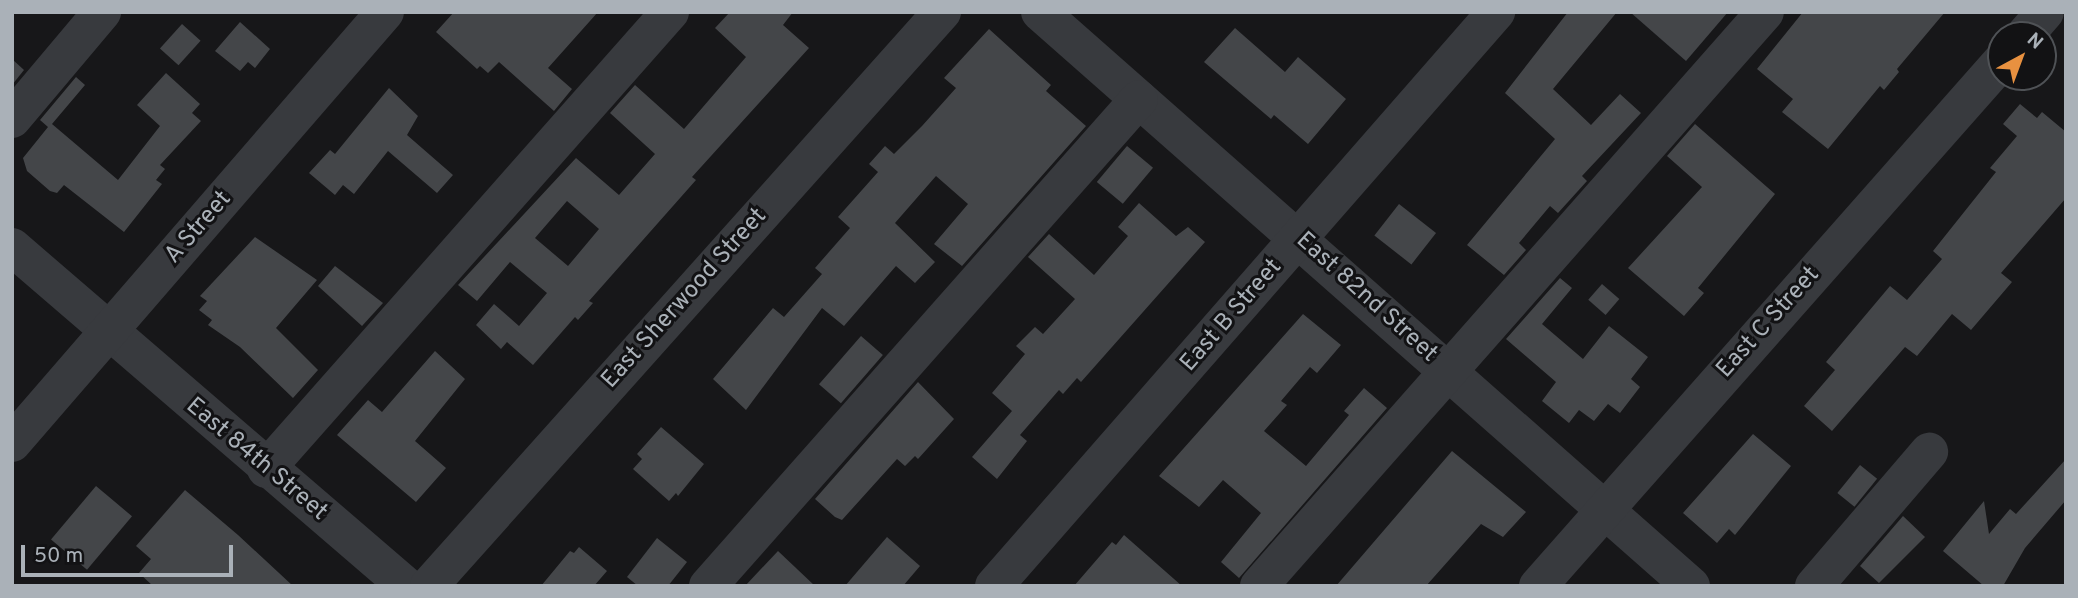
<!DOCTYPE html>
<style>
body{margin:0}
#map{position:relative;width:2078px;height:598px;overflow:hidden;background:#171719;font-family:Overpass,sans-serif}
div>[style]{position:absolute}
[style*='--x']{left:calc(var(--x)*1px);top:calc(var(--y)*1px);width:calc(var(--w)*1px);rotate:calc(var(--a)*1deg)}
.building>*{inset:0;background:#444649;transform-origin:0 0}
.minor>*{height:38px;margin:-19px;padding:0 19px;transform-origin:19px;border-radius:19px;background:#383a3e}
span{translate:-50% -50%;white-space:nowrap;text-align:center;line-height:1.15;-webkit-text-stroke:6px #121214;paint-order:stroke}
.street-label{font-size:24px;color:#aab1b8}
.frame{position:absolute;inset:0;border:14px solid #aab1b8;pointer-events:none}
.north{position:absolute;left:1987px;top:21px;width:70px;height:70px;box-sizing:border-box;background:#121214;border:2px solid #4f5256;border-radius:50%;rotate:41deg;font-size:19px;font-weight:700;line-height:28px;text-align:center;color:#aab1b8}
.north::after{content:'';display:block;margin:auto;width:24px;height:32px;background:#e89140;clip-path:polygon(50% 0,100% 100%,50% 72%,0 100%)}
.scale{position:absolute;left:21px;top:545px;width:212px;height:32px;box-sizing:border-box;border:4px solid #aab1b8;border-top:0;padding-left:9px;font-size:21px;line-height:24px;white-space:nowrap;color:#aab1b8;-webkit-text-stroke:5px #121214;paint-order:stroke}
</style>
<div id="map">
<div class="building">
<i style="clip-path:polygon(454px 12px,598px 12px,548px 68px,572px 89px,554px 111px,499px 62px,488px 73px,480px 66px,477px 69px,436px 32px)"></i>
<i style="clip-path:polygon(evenodd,730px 12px,793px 12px,783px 25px,809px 48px,692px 177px,696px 180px,589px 301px,593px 303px,578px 320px,575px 317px,533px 365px,507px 342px,501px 349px,476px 325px,494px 304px,519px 326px,547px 293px,510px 262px,477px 301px,458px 285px,576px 158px,619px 195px,655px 154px,610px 113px,635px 85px,684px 129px,746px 57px,715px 28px,730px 12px,567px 201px,599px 229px,568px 266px,535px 238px,567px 201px)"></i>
<i style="clip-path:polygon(1568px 12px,1617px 12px,1553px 89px,1591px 125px,1620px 94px,1641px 113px,1582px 176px,1587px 181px,1558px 213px,1550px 206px,1519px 243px,1526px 250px,1504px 275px,1467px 245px,1555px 139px,1505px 93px)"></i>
<i style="clip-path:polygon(1630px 12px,1728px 12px,1686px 61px)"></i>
<i style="clip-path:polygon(1803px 12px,1945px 12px,1897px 69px,1899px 72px,1884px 90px,1880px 86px,1828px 149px,1782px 112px,1793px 99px,1757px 69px)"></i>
<i style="clip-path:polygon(240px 22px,270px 49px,255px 68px,248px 62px,240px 71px,215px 51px)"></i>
<i style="left:182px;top:24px;width:25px;height:33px;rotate:42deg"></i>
<i style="clip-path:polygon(1235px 28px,1285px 72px,1298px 57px,1346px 99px,1308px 144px,1274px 115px,1271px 119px,1204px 62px)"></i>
<i style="clip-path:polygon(989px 29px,1051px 85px,1046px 91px,1086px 126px,962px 266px,934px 244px,968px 204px,936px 176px,895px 223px,935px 262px,915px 283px,896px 266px,844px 326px,822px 308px,746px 410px,713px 379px,773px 308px,784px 317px,822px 274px,815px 268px,850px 228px,838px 217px,878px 172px,869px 164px,885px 146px,894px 154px,922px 126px,956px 88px,944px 78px)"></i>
<i style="clip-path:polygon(12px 59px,24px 70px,12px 85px)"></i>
<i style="clip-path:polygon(166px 73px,200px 104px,192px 113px,201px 121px,160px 165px,165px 169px,156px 180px,162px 184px,124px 232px,64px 185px,57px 193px,50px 191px,27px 171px,23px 158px,48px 127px,40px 120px,76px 77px,85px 85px,52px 124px,118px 180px,160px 126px,137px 105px)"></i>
<i style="clip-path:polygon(389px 88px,418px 116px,407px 135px,453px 175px,437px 193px,388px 151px,354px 194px,343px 185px,335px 195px,309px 173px,330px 150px,335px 154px)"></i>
<i style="clip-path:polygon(2020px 104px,2037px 118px,2042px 112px,2066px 132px,2066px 198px,2001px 273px,2012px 282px,1971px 330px,1952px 314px,1917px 356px,1905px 347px,1832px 431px,1804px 406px,1835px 370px,1826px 362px,1890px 286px,1907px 300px,1942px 259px,1933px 251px,1996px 172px,1990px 168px,2017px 136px,2003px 124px)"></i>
<i style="clip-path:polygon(1695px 124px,1775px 194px,1698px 288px,1704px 293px,1684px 316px,1628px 268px,1702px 187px,1667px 156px)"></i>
<i style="left:1127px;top:146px;width:34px;height:47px;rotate:40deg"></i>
<i style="clip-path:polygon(1139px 203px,1176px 236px,1188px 227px,1205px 242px,1081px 382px,1077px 378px,1063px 394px,1059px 390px,1020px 435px,1027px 441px,997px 479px,972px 457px,1012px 411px,992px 393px,1025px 354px,1016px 346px,1035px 327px,1043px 334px,1075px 299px,1028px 257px,1049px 234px,1094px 275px,1128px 236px,1118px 227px)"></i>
<i style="left:1399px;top:204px;width:47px;height:40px;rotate:38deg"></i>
<i style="clip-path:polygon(255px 237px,317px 280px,276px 328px,318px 370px,293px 398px,240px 347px,208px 325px,212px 320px,199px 310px,207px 301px,200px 296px)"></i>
<i style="clip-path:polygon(335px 266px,383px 303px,362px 326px,318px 286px)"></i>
<i style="clip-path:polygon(1560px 278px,1572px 288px,1542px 324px,1583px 359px,1609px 326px,1648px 357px,1631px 379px,1640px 387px,1620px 413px,1608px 404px,1594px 421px,1579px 410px,1569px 423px,1542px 401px,1556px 382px,1506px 339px)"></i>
<i style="left:1602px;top:284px;width:23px;height:21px;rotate:41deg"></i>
<i style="clip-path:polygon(1303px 314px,1341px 345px,1317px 373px,1310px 367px,1281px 401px,1287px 405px,1264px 431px,1306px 466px,1349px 415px,1344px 411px,1364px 388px,1387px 408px,1239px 578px,1221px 562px,1261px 513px,1223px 480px,1199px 507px,1159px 476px)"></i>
<i style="left:861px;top:336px;width:29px;height:64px;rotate:41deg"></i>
<i style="clip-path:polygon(435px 351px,465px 379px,415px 441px,446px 468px,416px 502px,337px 435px,368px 400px,382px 412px)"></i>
<i style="clip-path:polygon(918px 382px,954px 419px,918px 459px,915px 456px,905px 466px,897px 459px,842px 520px,835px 517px,815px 499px)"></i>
<i style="clip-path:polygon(661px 427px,704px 464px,678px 496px,676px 493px,669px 501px,633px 469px,642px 459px,637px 454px)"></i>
<i style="clip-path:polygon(1753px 434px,1791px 466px,1735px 535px,1729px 529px,1717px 543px,1683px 513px)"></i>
<i style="clip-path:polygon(1452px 451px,1526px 512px,1503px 537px,1481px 524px,1426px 586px,1336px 586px)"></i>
<i style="clip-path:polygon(2066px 459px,2066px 500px,2025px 548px,2003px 586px,1984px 586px,1943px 551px,1984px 501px,1989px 534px,2010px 509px,2016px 514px)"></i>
<i style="left:1860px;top:465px;width:22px;height:36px;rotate:39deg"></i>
<i style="left:96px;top:486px;width:47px;height:70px;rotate:40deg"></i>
<i style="clip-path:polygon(185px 490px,238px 535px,293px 586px,153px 586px,139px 573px,151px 559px,136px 546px)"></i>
<i style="clip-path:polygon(1903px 516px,1925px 537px,1879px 583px,1860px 566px)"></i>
<i style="clip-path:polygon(1124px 535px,1182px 586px,1074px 586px,1112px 542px,1116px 545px)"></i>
<i style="clip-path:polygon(887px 537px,920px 566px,903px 586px,845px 586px)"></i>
<i style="clip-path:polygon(657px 538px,687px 562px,668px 586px,638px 586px,627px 577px)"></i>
<i style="clip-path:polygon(579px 547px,607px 571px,594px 586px,541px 586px,570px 551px,574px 553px)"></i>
<i style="clip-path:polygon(778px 551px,815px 586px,745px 586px)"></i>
</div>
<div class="minor">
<i style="--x:1040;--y:12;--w:868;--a:41.4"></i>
<i style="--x:2025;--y:35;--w:30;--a:-49"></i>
<i style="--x:12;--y:119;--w:140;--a:-49.9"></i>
<i style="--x:12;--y:247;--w:520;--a:40.71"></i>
<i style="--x:12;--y:443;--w:570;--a:-49.13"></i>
<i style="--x:266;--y:469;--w:610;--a:-48.52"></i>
<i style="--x:429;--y:586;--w:770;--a:-48.21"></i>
<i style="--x:708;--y:586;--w:650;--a:-48.49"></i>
<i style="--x:994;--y:586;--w:763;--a:-48.83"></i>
<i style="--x:1259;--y:586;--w:765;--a:-48.6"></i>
<i style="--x:1538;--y:586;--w:699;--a:-48.54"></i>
<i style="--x:1814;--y:586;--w:177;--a:-49.4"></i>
</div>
<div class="street-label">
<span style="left:199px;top:228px;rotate:-49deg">A Street</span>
<span style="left:1366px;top:298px;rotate:42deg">East 82nd Street</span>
<span style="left:685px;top:299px;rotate:-48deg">East Sherwood Street</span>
<span style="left:1232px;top:316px;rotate:-49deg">East B Street</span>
<span style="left:1769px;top:323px;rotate:-48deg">East C Street</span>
<span style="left:256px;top:460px;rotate:40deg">East 84th Street</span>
</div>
<div class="frame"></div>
<div class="north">N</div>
<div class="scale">50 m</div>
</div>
